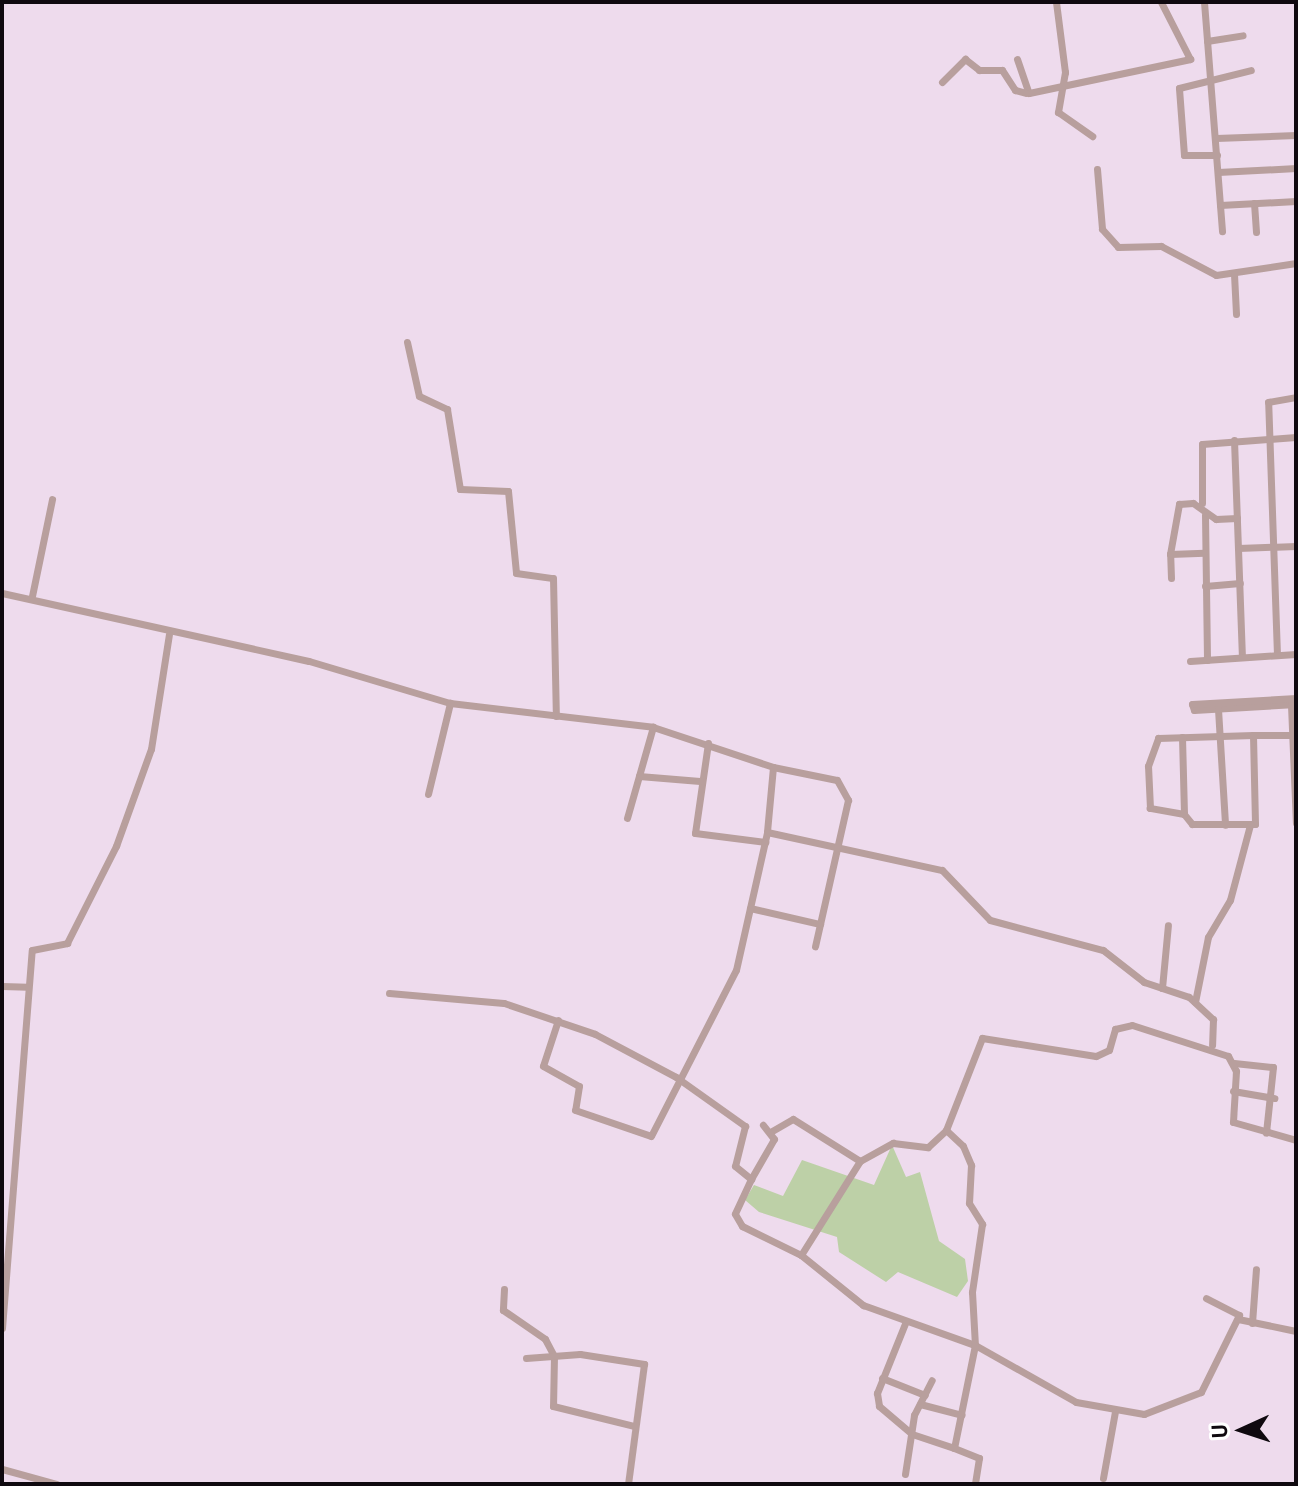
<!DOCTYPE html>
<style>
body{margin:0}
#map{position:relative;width:1298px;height:1486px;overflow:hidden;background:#eedbed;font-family:Barlow,sans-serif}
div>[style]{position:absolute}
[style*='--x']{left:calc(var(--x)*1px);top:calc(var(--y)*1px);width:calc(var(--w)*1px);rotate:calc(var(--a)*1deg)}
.green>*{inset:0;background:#bdd0a7}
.street>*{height:7px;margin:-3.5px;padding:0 3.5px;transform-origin:3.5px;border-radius:3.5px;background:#b89f9d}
span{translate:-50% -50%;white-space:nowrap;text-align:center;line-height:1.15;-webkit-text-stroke:7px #fff;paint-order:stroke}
.frame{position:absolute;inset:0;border:4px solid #0f090f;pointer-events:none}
.north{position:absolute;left:1202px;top:1390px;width:80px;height:80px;-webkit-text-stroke:6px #fff;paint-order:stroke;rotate:267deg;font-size:22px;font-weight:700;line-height:32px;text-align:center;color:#0f090f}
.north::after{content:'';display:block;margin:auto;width:28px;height:36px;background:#0f090f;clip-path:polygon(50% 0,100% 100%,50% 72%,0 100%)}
</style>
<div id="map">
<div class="green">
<i style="clip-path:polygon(892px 1145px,906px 1177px,920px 1172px,939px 1241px,965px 1259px,968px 1281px,957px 1297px,898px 1272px,886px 1282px,839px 1252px,837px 1237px,759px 1212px,745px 1200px,754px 1185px,783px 1196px,802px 1160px,874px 1185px)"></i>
</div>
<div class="street">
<i style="--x:1056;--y:2;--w:71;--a:82.7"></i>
<i style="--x:1065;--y:72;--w:41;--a:99.9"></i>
<i style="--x:1058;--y:112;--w:42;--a:35.2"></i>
<i style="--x:1204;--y:2;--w:230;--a:85.5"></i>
<i style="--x:1207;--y:41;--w:36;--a:-9"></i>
<i style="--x:1017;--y:59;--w:36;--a:71"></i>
<i style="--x:1029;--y:93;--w:165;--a:-11.9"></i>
<i style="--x:1190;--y:59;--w:64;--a:-117"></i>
<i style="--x:942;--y:82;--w:33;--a:-45"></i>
<i style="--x:965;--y:59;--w:18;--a:38"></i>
<i style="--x:979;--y:70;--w:23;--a:0"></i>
<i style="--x:1002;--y:70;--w:24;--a:57"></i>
<i style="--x:1015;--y:90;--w:11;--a:15"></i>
<i style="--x:1216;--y:138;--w:80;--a:-2.1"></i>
<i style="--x:1217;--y:155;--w:33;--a:180"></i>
<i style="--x:1184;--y:155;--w:67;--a:-94.3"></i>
<i style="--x:1179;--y:88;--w:74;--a:-14"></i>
<i style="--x:1097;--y:169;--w:60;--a:85.2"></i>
<i style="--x:1102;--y:229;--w:24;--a:48"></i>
<i style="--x:1118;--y:247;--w:43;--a:-1.3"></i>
<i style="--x:1161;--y:246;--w:62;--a:27.8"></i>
<i style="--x:1216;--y:275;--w:81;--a:-8.5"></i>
<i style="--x:1218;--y:172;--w:78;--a:-2.9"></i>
<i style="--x:1254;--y:203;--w:29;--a:86"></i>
<i style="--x:1220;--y:205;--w:76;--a:-3"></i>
<i style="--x:1234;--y:274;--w:40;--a:87.1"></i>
<i style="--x:407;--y:342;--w:55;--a:77.5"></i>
<i style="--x:419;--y:396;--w:31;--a:25"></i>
<i style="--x:447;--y:409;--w:81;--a:80.8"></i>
<i style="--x:460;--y:489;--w:48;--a:2.4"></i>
<i style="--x:508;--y:491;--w:82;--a:84.4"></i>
<i style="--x:516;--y:573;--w:37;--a:8"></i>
<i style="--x:553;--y:578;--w:138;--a:88.8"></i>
<i style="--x:1234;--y:440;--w:217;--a:87.9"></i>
<i style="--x:1202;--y:503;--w:59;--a:-90"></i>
<i style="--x:1202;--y:444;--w:94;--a:-4.3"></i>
<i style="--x:1205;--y:515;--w:145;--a:89.2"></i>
<i style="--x:1238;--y:548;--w:58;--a:-2"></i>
<i style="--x:1170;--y:554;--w:51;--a:-79.8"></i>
<i style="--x:1179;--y:504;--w:14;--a:-4"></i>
<i style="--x:1193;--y:503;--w:28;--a:35"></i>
<i style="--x:1216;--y:519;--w:21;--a:-3"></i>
<i style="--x:1171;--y:578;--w:24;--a:-92"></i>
<i style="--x:1170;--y:554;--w:34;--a:-2"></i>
<i style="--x:1205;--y:586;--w:35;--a:-5"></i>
<i style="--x:2;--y:593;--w:314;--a:12.5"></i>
<i style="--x:309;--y:661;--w:147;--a:16.6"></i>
<i style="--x:450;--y:703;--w:204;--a:6.7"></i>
<i style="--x:653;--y:727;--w:126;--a:18.4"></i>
<i style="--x:773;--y:767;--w:65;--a:95.3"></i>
<i style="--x:767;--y:832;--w:179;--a:12.3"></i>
<i style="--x:942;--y:870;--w:69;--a:46.2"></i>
<i style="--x:990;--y:920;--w:117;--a:14.9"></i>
<i style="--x:1103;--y:950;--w:52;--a:38"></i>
<i style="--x:1144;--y:982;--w:47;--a:18.4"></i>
<i style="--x:1189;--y:997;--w:33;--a:43"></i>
<i style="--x:1213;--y:1019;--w:26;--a:92"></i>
<i style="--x:32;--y:596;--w:99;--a:-78.3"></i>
<i style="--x:1277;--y:655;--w:253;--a:-92"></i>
<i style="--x:1268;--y:402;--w:28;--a:-10"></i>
<i style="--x:1190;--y:661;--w:106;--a:-3.8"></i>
<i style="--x:1192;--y:704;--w:6;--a:72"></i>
<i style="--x:1194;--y:710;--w:102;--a:-3.4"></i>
<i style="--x:1192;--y:704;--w:104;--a:-3.3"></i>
<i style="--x:1291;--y:705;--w:118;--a:87.6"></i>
<i style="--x:1218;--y:709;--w:116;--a:86.5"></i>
<i style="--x:1253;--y:735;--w:89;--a:88.7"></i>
<i style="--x:1255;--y:824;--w:63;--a:180"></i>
<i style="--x:1192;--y:824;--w:13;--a:-129"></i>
<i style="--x:1184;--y:814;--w:35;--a:-170"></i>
<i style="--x:1150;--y:808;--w:42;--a:-92.7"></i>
<i style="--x:1148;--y:766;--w:30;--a:-70"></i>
<i style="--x:1158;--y:738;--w:95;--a:-1.8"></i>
<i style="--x:1253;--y:735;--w:37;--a:0"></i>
<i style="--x:1182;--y:737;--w:77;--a:88.5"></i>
<i style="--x:708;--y:743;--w:91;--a:98.2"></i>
<i style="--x:695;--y:833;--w:71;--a:7.3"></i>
<i style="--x:773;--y:767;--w:65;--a:11.5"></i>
<i style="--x:837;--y:780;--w:23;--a:61"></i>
<i style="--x:848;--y:800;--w:150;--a:102.7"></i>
<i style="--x:639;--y:776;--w:61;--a:4.7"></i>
<i style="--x:428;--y:794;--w:94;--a:-76.4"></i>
<i style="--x:627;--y:818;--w:95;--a:-74.1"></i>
<i style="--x:750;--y:908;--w:72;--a:12.9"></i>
<i style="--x:2;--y:986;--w:25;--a:2"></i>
<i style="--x:1162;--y:988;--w:63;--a:-84.6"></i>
<i style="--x:389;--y:993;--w:115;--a:5"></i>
<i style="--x:504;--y:1003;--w:96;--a:18.8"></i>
<i style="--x:595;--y:1034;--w:92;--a:28"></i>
<i style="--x:676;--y:1077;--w:85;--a:35.4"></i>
<i style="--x:745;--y:1126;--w:41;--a:104"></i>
<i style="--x:735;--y:1166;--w:21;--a:39"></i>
<i style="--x:751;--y:1179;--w:38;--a:115"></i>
<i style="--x:735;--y:1214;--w:14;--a:60"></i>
<i style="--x:742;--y:1226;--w:66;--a:26.2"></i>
<i style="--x:801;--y:1255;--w:80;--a:38.9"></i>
<i style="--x:863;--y:1305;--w:119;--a:19.7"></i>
<i style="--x:975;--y:1345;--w:116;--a:29.4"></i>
<i style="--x:1076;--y:1402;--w:69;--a:10"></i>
<i style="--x:1144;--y:1414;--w:61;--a:-21.1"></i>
<i style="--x:1201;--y:1392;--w:86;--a:-63.7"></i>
<i style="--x:1239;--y:1315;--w:37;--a:-153"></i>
<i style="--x:1195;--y:1002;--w:66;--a:-78.7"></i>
<i style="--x:1208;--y:937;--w:43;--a:-59.3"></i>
<i style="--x:1230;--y:900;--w:78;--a:-75.1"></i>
<i style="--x:558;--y:1020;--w:48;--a:108.1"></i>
<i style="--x:543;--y:1066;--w:41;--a:29.1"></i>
<i style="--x:579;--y:1086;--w:24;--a:99"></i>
<i style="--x:575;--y:1110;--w:80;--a:18.9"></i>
<i style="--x:651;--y:1136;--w:186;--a:-62.9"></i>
<i style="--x:736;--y:970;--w:141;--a:-77.3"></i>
<i style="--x:1234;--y:1063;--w:39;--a:6"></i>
<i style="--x:1273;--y:1067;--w:66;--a:96.1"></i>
<i style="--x:1233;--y:1091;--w:42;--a:9.7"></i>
<i style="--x:946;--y:1130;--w:99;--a:-68.6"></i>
<i style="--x:982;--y:1038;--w:115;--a:9"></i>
<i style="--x:1096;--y:1056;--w:14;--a:-25"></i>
<i style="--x:1109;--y:1050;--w:22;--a:-74"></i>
<i style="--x:1115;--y:1029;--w:17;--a:-13"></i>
<i style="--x:1132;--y:1025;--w:101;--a:17.9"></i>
<i style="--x:1228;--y:1056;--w:17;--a:62"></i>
<i style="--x:1236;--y:1071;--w:51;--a:93.4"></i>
<i style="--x:1233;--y:1122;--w:66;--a:15.9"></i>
<i style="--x:772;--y:1131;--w:24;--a:-30"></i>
<i style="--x:793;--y:1119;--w:79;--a:32.1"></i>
<i style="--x:751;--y:1179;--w:46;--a:-60.1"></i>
<i style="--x:774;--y:1139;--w:18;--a:-128"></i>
<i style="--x:801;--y:1255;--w:111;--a:-57.9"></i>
<i style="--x:860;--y:1161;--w:38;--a:-29"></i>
<i style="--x:893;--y:1143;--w:35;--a:7"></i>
<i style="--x:928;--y:1147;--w:25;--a:-43"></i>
<i style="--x:946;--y:1130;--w:23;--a:43"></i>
<i style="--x:963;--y:1146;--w:21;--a:67"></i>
<i style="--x:971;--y:1165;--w:38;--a:93"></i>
<i style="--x:969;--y:1203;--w:25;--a:58"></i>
<i style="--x:982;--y:1224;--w:69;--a:98.4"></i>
<i style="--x:972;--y:1292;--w:53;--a:86.8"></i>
<i style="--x:975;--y:1345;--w:105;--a:101.5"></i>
<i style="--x:954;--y:1448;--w:27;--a:22"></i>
<i style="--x:979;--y:1458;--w:26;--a:99"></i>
<i style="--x:504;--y:1289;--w:21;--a:93"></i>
<i style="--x:503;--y:1310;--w:51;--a:34.6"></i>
<i style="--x:545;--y:1339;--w:19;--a:62"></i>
<i style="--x:554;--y:1356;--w:50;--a:91.1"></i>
<i style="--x:553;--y:1406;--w:83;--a:13.9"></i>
<i style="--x:1238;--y:1319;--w:59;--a:11.7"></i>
<i style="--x:906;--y:1321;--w:78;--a:111.9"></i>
<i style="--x:877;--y:1393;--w:13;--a:81"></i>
<i style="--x:879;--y:1406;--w:43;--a:40.3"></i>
<i style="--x:912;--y:1434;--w:44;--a:18.4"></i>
<i style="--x:1252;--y:1323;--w:54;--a:-85.8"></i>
<i style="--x:2;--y:1328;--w:379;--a:-85.5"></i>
<i style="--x:32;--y:950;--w:36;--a:-11"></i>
<i style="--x:67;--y:943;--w:109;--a:-63.2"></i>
<i style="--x:116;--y:846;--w:103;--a:-70.2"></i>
<i style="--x:151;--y:749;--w:116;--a:-81.1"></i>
<i style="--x:526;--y:1358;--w:54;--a:-4.2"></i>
<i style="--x:580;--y:1354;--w:65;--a:8.9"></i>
<i style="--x:644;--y:1364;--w:121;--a:97.6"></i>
<i style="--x:882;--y:1378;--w:46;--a:21.6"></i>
<i style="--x:920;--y:1404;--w:43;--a:14.7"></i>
<i style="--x:2;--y:1469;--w:57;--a:15.3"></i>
<i style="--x:905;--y:1474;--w:60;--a:-81.3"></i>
<i style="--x:914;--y:1415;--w:39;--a:-63"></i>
<i style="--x:1103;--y:1478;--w:68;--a:-79.8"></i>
</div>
<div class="frame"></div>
<div class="north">U</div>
</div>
